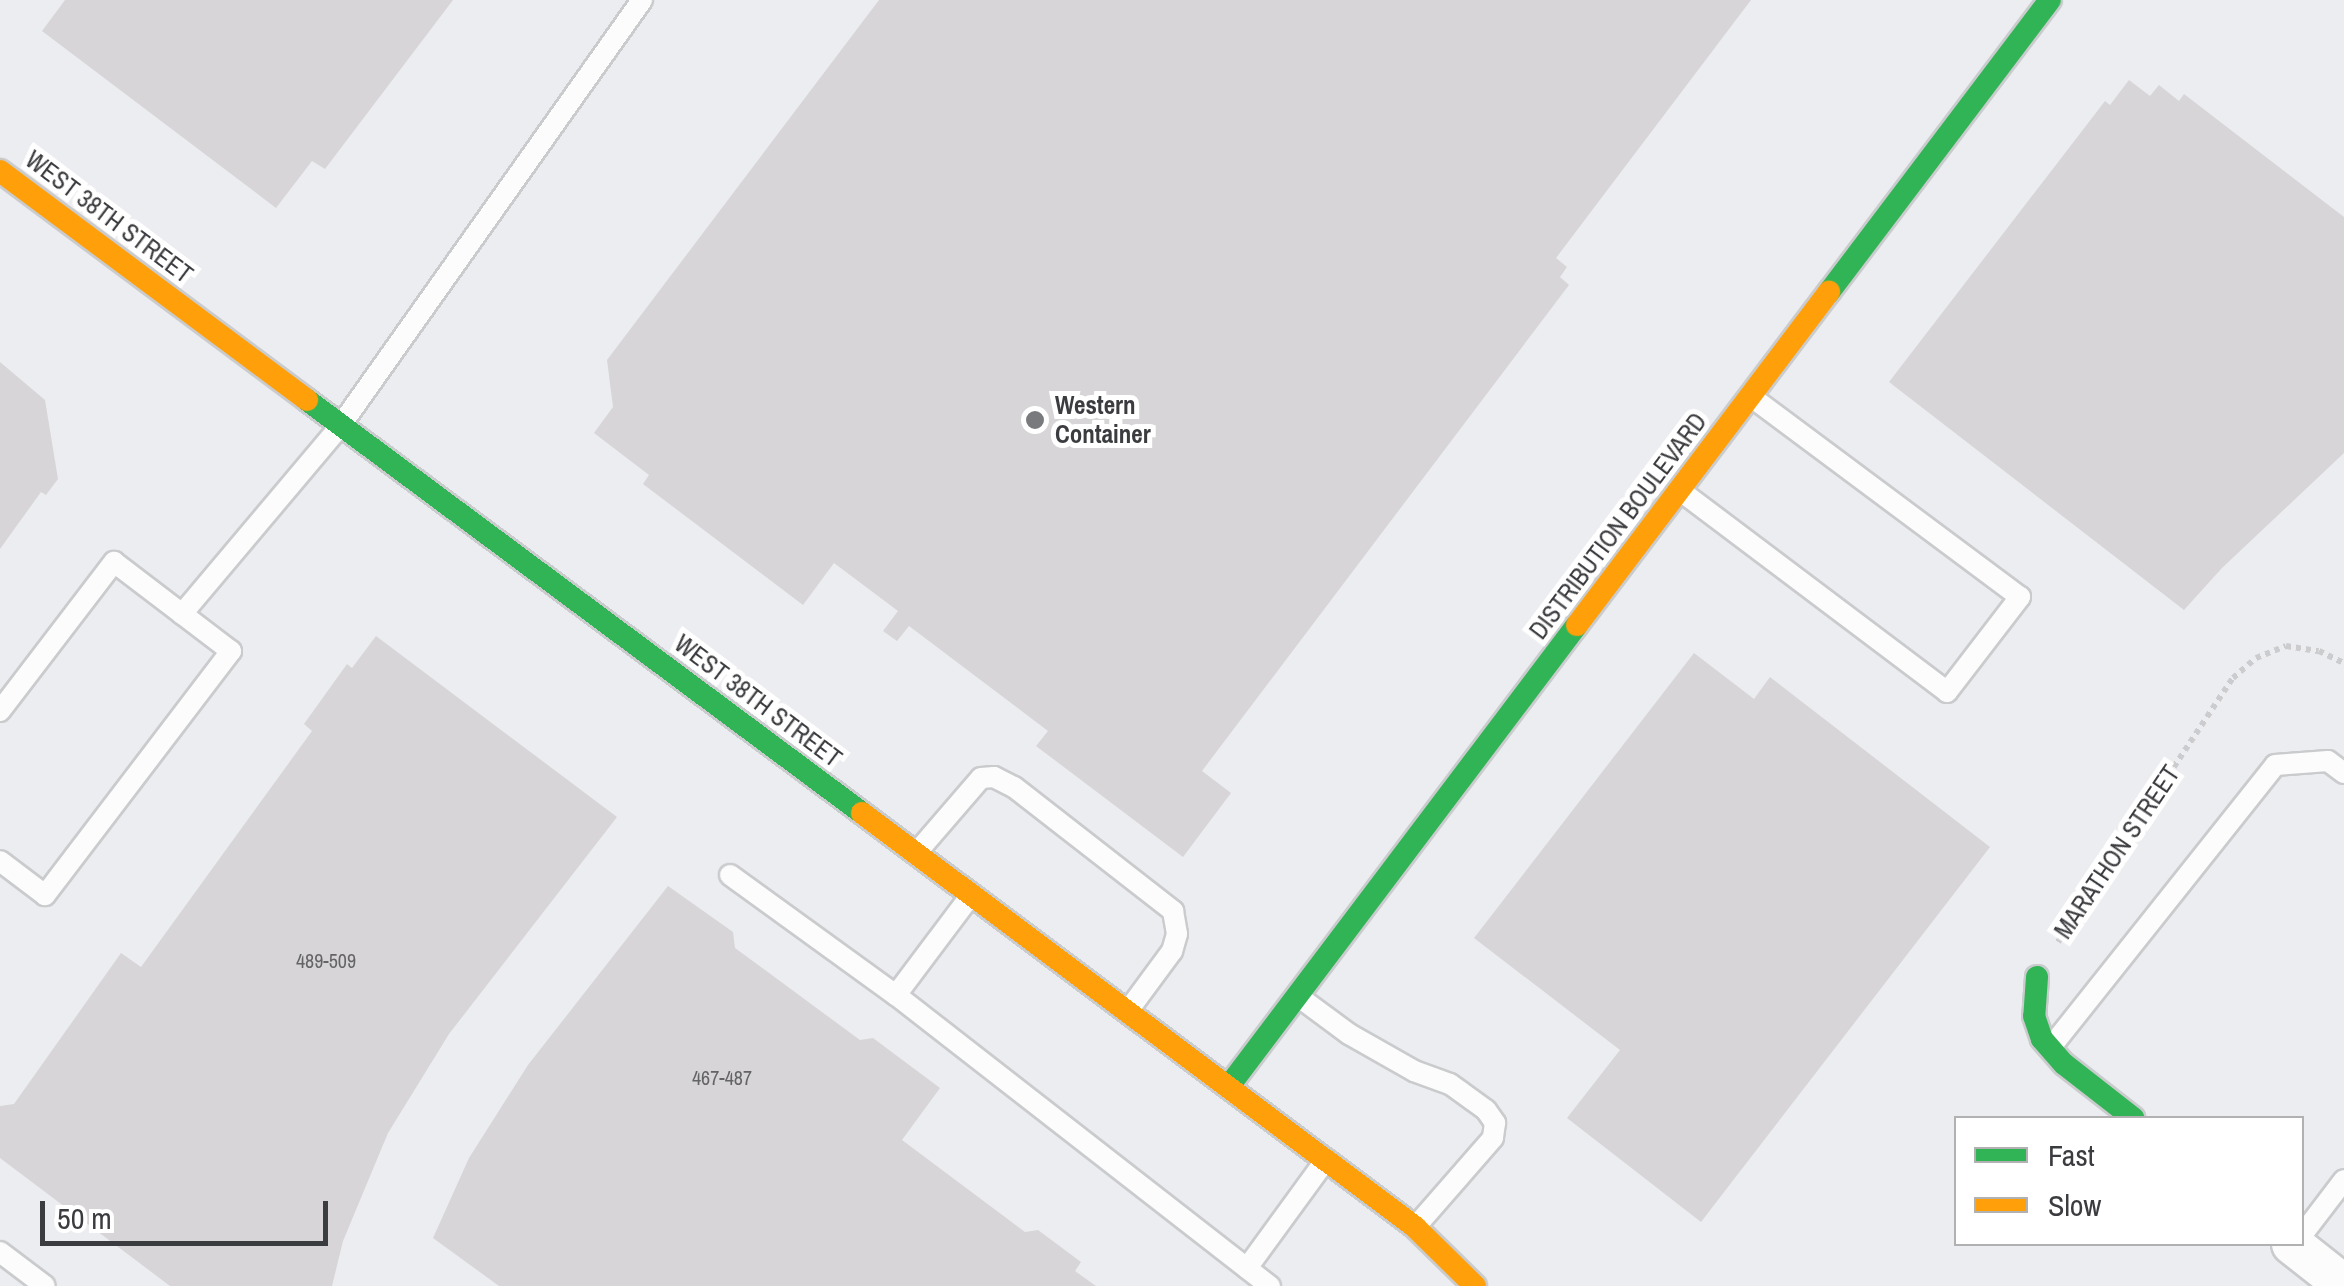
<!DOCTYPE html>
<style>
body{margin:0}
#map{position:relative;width:2344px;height:1286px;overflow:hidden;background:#ecedf0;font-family:"Archivo Narrow",sans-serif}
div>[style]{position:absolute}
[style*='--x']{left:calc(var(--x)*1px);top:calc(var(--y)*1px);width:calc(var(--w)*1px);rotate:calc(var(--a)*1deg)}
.building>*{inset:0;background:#d7d5d7}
.path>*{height:6px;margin-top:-3px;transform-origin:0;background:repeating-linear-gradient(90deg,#ccccce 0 5px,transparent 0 10px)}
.roads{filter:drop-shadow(2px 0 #cacbcd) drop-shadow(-2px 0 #cacbcd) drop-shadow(0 2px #cacbcd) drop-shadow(0 -2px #cacbcd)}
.lane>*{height:20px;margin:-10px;padding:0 10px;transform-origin:10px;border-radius:10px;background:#fcfcfd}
.street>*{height:40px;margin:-20px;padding:0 20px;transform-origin:20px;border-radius:20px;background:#fcfcfd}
.fast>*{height:22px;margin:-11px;padding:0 11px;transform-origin:11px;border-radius:11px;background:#30b455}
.slow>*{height:22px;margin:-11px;padding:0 11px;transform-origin:11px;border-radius:11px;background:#ff9f0a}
.dots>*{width:28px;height:28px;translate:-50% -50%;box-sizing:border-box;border:5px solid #fff;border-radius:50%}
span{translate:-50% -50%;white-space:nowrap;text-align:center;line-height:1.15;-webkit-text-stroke:10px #fff;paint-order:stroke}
.number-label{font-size:20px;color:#646466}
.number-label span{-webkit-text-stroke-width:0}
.street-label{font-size:25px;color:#3b3c3f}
.poi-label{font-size:25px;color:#3b3c3f;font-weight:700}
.left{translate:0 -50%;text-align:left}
.legend{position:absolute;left:1954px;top:1116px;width:350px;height:130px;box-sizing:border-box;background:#fff;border:2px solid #b1b1b2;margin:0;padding:12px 18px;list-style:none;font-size:30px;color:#3b3c3f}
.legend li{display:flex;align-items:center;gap:20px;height:50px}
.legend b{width:50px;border:2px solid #b1b1b2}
.scale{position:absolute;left:40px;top:1201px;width:288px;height:45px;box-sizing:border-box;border:5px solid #3b3c3f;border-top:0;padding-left:12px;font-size:30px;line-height:35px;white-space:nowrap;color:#3b3c3f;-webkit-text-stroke:8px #fff;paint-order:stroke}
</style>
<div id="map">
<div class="building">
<i style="clip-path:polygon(65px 0,453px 0,325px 169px,312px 161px,276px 208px,42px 31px)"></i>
<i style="clip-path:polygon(879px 0,1751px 0,1556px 258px,1567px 267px,1560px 277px,1569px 285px,1202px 771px,1231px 793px,1183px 857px,1036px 746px,1048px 731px,909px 626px,897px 641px,883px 631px,898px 611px,834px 563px,803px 605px,643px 484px,649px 475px,594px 433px,613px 407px,607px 360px)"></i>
<i style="clip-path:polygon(2129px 80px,2150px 96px,2159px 85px,2179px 101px,2184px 94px,2344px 217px,2344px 453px,2222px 568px,2184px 610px,1889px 382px,2105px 101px,2110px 105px)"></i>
<i style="clip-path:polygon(0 362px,45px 400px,58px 479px,46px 495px,41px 492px,0 549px)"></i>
<i style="clip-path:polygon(376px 636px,617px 817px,449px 1034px,388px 1133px,343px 1241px,332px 1286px,170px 1286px,0 1158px,0 1106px,14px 1104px,121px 953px,141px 967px,312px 731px,304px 724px,347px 664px,352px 668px)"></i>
<i style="clip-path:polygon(1694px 653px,1754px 699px,1770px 677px,1990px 847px,1701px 1222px,1567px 1118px,1620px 1050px,1474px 938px)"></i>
<i style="clip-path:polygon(668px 886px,733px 932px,735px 948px,860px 1040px,873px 1038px,940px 1088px,902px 1140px,1025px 1232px,1038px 1230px,1081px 1262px,1075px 1271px,1096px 1286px,499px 1286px,433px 1238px,469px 1158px,528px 1065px)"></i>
</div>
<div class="path">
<i style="--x:2058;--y:942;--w:317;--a:-56.5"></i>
<i style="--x:2233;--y:678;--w:30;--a:-41"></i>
<i style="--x:2256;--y:658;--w:32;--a:-22"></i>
<i style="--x:2286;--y:646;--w:33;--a:9"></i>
<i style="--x:2319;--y:651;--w:28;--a:26"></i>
</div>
<div class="roads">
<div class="lane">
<i style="--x:1682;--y:492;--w:332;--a:37"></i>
<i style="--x:1947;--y:692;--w:120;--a:-52.5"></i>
<i style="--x:2020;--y:597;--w:334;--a:-143.3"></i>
<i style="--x:182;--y:614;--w:247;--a:-49.9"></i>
<i style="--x:341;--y:425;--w:521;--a:-54.69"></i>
<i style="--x:0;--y:711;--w:188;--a:-52.6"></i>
<i style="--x:114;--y:562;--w:147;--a:37.3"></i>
<i style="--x:231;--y:651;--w:307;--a:127.3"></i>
<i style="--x:45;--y:895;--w:56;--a:-142.9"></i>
<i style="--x:918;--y:851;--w:96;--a:-49.2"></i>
<i style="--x:981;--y:778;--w:13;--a:-4"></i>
<i style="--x:994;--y:777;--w:22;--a:27"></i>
<i style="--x:1014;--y:787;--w:202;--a:37.9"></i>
<i style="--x:1173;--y:911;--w:23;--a:80"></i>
<i style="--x:1177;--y:934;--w:18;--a:106"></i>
<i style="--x:1172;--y:951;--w:71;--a:126.4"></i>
<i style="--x:730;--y:875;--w:205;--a:35.9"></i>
<i style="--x:896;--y:995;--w:474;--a:37.9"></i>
<i style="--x:896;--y:995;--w:125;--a:-53.1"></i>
<i style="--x:1299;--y:997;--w:62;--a:36.5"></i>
<i style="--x:1349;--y:1034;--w:75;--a:29.6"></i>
<i style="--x:1414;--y:1071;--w:38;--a:20"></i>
<i style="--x:1450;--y:1084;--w:44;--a:35.8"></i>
<i style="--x:1486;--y:1110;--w:16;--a:55"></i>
<i style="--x:1495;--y:1123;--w:15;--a:98"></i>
<i style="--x:1493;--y:1138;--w:116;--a:131.1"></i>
<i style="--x:2051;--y:1047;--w:360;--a:-51.5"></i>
<i style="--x:2275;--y:765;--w:53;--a:-4.3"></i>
<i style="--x:2328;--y:761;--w:20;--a:37"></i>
<i style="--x:2302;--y:1235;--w:69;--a:-52.6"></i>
<i style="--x:0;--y:1252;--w:56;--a:37.1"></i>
<i style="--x:1247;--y:1268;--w:132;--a:-53.9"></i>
</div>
<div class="street">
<i style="--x:2292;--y:1244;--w:66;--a:38.3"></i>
</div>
<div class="fast">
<i style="--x:1829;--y:292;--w:366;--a:-52.9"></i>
<i style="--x:307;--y:400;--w:692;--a:36.65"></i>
<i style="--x:2037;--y:977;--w:39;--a:94"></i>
<i style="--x:2034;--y:1016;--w:24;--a:71"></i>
<i style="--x:2042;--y:1039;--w:33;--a:49"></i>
<i style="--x:2064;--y:1064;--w:88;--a:38"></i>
<i style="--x:1229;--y:1086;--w:578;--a:-52.95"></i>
</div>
<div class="slow">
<i style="--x:0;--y:171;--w:383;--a:36.7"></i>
<i style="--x:1577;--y:625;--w:418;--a:-52.9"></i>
<i style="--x:862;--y:813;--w:691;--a:36.82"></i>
<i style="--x:1415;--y:1227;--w:84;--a:44.5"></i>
</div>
</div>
<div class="dots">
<i style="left:1035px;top:420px;background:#797a7d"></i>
</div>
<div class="number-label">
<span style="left:326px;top:960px">489-509</span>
<span style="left:722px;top:1077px">467-487</span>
</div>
<div class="street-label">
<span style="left:109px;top:217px;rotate:37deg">WEST 38TH STREET</span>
<span style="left:1618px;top:526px;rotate:-53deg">DISTRIBUTION BOULEVARD</span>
<span style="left:758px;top:701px;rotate:37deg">WEST 38TH STREET</span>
<span style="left:2117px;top:852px;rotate:-56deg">MARATHON STREET</span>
</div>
<div class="poi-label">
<span class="left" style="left:1055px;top:420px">Western<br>Container</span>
</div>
<ul class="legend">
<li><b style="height:12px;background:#30b455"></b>Fast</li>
<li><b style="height:12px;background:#ff9f0a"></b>Slow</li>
</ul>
<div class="scale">50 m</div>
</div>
